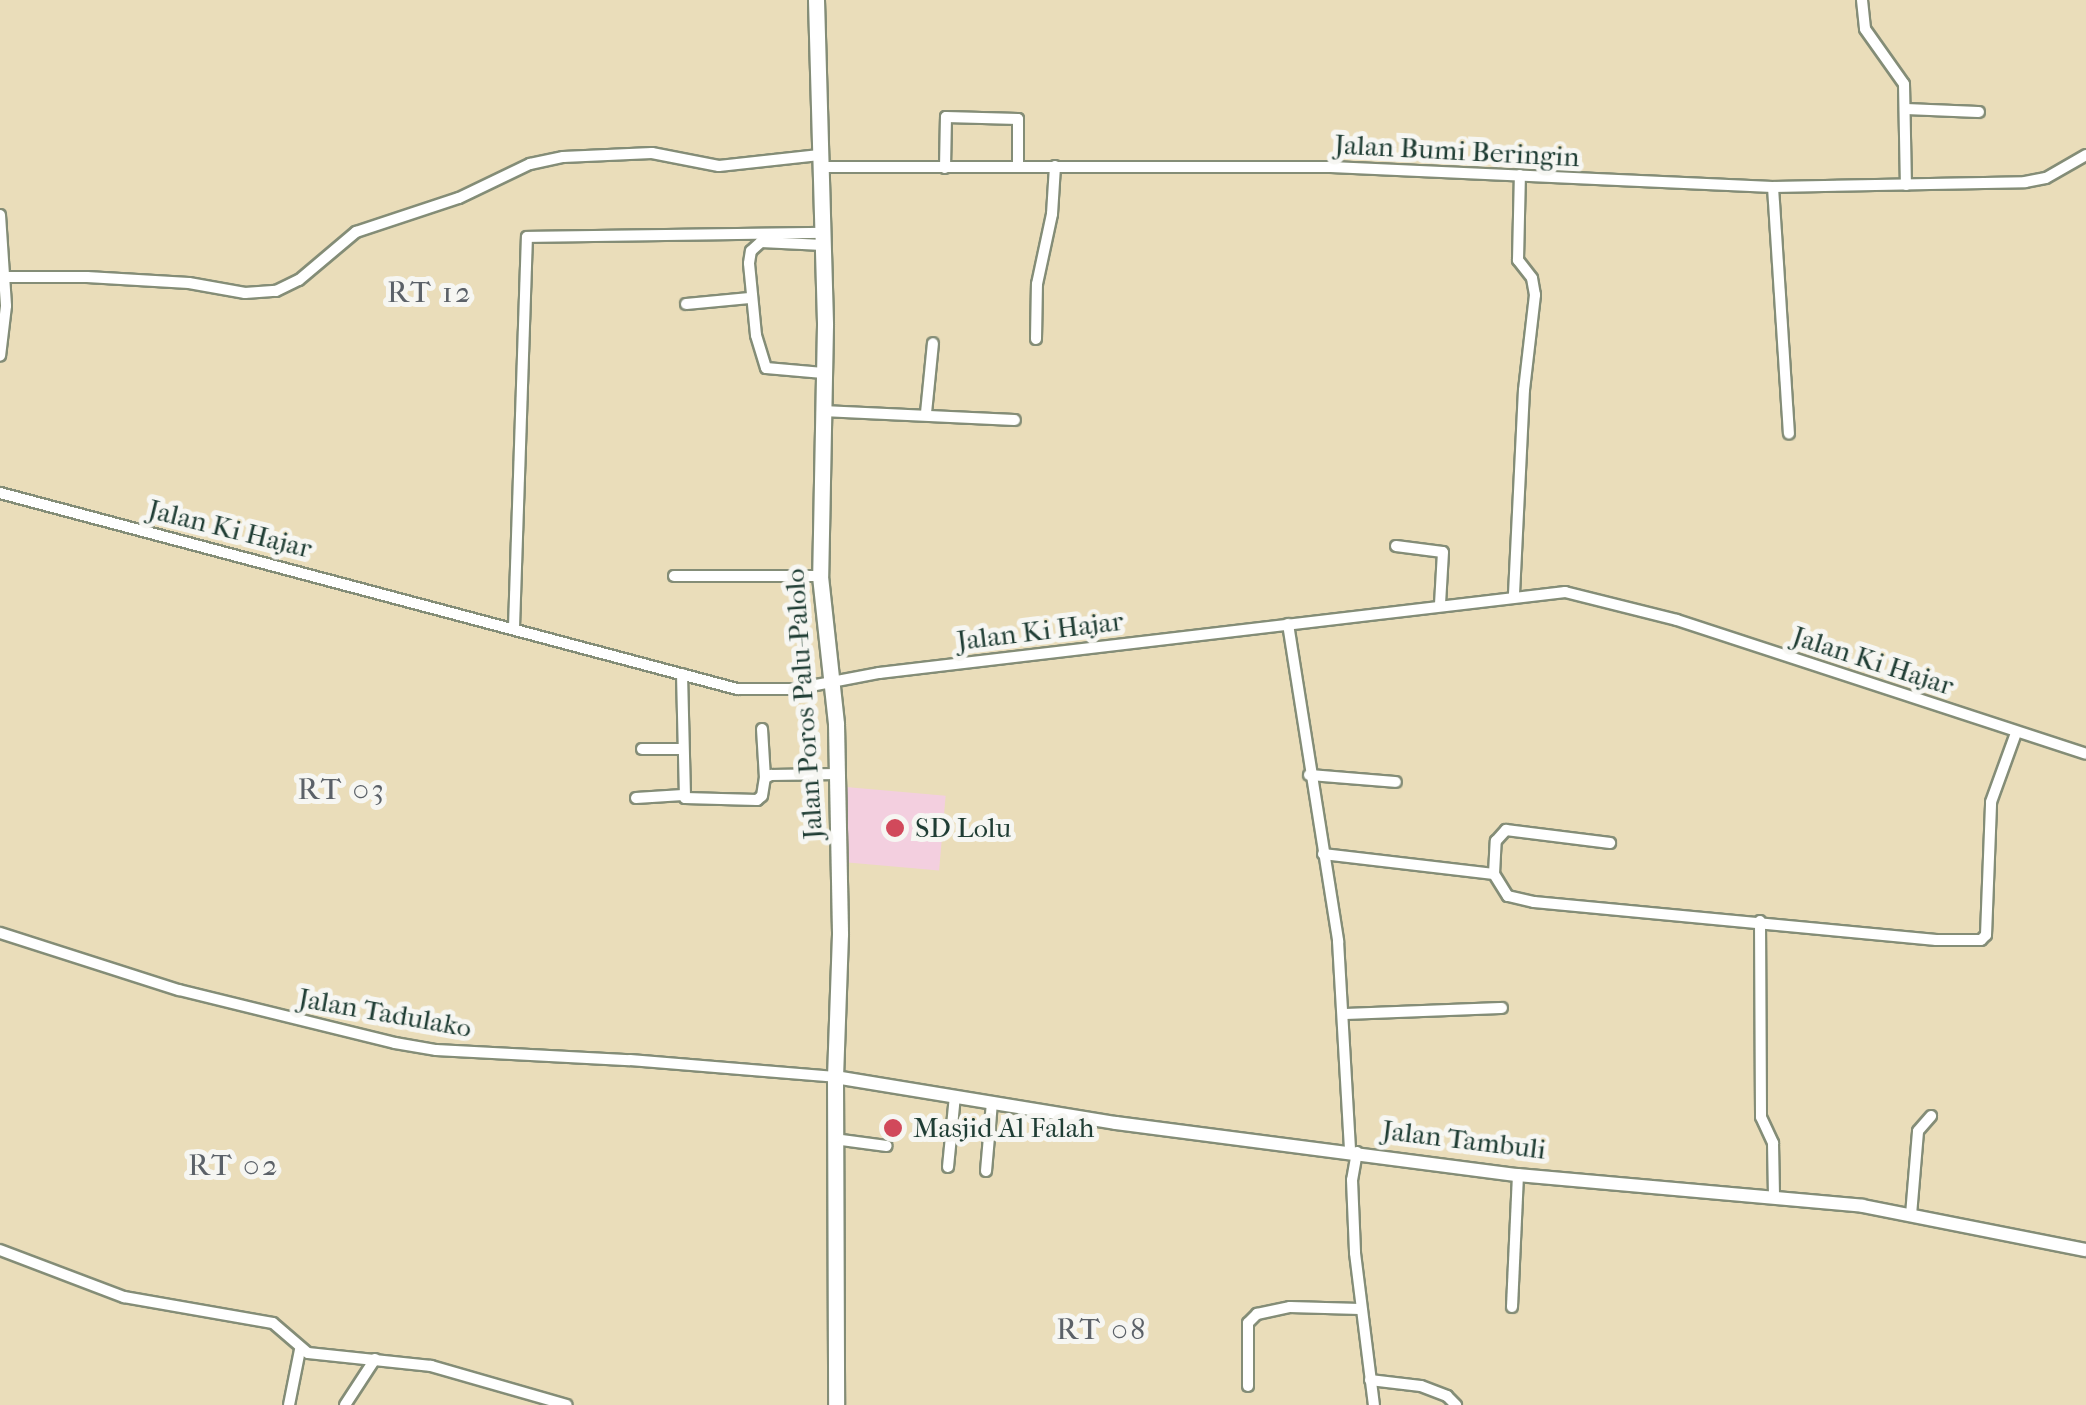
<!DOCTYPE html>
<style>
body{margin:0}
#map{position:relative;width:2086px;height:1405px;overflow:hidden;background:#eaddba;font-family:"IM FELL French Canon",serif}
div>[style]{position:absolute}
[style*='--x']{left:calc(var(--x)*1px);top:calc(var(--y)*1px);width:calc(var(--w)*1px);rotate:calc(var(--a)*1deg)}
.built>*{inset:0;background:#f3cfdf;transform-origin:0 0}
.roads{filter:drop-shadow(2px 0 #848d77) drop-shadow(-2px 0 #848d77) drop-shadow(0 2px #848d77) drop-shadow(0 -2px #848d77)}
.minor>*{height:10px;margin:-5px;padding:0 5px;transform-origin:5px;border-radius:5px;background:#fff}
.tertiary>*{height:12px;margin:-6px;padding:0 6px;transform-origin:6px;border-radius:6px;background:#fff}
.primary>*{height:15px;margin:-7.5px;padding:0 7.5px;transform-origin:7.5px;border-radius:7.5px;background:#fff}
.dots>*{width:28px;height:28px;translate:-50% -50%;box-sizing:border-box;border:5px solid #f6f6f2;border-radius:50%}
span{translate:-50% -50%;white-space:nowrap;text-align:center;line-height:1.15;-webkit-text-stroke:10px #f6f6f2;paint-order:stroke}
.street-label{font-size:28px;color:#1f3d34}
.poi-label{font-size:28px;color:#1f3d34}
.left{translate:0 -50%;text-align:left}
.neighbourhood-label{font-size:30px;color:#5b6168;letter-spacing:2.5px}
</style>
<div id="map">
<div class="built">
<i style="left:846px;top:787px;width:100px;height:75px;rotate:5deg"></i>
</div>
<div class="roads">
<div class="minor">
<i style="--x:1862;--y:0;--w:29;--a:84"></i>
<i style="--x:1865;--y:29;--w:67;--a:54.7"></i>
<i style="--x:1904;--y:84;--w:101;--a:88.9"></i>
<i style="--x:1905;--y:109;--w:74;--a:2.3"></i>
<i style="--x:819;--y:167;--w:512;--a:0"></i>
<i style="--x:1331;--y:167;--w:442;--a:2.6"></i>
<i style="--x:1773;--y:187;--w:252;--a:-1.1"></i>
<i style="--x:2025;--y:182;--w:21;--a:-11"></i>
<i style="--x:2046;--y:178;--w:46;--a:-29.9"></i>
<i style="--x:945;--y:168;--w:51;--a:-88.9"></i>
<i style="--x:946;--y:117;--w:72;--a:1.6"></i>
<i style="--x:1018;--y:119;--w:47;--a:90"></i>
<i style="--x:1773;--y:187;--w:247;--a:86.3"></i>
<i style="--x:0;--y:215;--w:91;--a:86.2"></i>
<i style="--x:6;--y:306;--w:50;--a:96.8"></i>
<i style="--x:5;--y:277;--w:82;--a:0"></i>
<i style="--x:87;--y:277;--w:102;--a:3.4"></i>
<i style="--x:189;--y:283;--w:57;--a:10.1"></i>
<i style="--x:245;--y:293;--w:31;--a:-4"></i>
<i style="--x:276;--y:291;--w:25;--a:-26"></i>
<i style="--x:299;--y:280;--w:75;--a:-40.1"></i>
<i style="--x:356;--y:232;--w:108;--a:-18.3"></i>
<i style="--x:459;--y:198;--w:79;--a:-25.6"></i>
<i style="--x:530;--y:164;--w:34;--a:-12"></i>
<i style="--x:563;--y:157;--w:89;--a:-2.6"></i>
<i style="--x:652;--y:153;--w:68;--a:11"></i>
<i style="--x:719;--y:166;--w:101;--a:-6.3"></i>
<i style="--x:686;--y:304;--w:64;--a:-5.4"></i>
<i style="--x:1036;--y:339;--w:55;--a:-89"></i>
<i style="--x:1037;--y:284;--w:72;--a:-77.9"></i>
<i style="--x:1052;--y:214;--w:48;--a:-86.4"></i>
<i style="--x:823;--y:373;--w:57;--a:-175"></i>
<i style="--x:766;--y:368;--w:34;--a:-107"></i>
<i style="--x:756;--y:335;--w:72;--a:-95.6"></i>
<i style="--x:749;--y:263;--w:12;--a:-81"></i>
<i style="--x:751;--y:251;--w:13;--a:-42"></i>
<i style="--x:761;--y:242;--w:62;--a:2.8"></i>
<i style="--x:822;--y:411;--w:193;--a:2.7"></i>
<i style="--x:926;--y:413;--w:70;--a:-84.3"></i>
<i style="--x:0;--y:493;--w:763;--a:14.89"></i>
<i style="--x:737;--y:689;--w:58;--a:0"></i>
<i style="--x:795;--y:689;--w:86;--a:-10.8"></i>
<i style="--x:879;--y:673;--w:691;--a:-6.73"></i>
<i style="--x:1565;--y:592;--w:115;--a:14"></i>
<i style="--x:1677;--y:620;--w:430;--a:18.1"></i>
<i style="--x:1396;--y:546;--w:47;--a:7.3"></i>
<i style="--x:1443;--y:552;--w:52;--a:93.3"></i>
<i style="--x:674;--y:576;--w:146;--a:0"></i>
<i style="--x:1514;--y:594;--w:204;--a:-87.2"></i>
<i style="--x:1524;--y:390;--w:96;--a:-83.4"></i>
<i style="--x:1535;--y:295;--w:17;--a:-100"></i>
<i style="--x:1532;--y:278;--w:23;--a:-128"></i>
<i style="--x:1518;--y:260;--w:85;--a:-88.7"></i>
<i style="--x:1288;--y:624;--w:321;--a:81"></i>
<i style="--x:1338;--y:941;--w:210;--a:86.7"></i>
<i style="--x:514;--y:627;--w:390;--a:-88.1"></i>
<i style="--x:527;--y:237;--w:295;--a:-0.8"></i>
<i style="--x:682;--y:674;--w:124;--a:88.6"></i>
<i style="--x:685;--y:798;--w:72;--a:1.6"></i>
<i style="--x:757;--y:800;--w:6;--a:-39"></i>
<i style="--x:762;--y:796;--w:18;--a:-81"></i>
<i style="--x:765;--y:778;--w:7;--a:-27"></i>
<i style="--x:771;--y:775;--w:66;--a:-0.9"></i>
<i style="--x:762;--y:729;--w:49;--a:86.5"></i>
<i style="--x:642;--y:749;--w:39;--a:0"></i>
<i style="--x:1309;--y:775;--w:87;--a:4.6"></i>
<i style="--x:636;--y:798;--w:47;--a:-3.7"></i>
<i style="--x:1323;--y:854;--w:172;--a:6.7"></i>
<i style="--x:1494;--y:874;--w:26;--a:58"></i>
<i style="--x:1508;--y:896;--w:27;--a:13"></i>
<i style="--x:1534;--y:902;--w:404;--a:5.4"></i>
<i style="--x:1936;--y:940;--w:45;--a:0"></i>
<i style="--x:1981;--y:940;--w:7;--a:-45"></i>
<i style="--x:1986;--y:935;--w:133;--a:-87.8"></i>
<i style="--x:1991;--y:802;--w:73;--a:-70.1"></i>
<i style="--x:1494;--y:874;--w:33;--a:-87"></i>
<i style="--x:1496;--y:841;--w:15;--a:-48"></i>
<i style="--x:1506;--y:830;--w:105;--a:7.1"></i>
<i style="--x:1760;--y:921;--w:196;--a:89.7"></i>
<i style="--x:1761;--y:1117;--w:29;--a:65"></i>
<i style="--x:1773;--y:1143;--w:52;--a:88.9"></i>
<i style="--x:0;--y:933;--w:188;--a:17.7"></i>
<i style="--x:179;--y:990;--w:222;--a:13.8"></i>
<i style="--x:395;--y:1043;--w:42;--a:9.7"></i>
<i style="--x:436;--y:1050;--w:194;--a:3"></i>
<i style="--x:630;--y:1060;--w:206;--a:4.7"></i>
<i style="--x:1344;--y:1014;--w:158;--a:-2.2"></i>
<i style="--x:834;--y:1139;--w:53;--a:7.5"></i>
<i style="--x:1357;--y:1152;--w:28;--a:100"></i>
<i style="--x:1352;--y:1180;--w:73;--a:87.6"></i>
<i style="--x:1355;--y:1253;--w:153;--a:82.9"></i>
<i style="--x:948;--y:1167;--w:71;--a:-84.4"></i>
<i style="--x:986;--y:1171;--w:69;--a:-85"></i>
<i style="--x:1911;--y:1215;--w:84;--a:-85.2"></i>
<i style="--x:1918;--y:1131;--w:20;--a:-49"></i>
<i style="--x:0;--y:1250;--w:133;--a:20.8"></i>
<i style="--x:124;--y:1297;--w:151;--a:9.9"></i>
<i style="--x:273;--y:1323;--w:46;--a:40.6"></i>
<i style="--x:308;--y:1353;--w:124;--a:6"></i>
<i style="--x:431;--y:1366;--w:141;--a:16"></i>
<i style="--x:1512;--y:1307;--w:132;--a:-87.4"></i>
<i style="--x:1370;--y:1380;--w:51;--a:6.7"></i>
<i style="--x:1421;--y:1386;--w:28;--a:21"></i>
<i style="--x:1447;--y:1396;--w:13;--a:45"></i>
<i style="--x:1248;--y:1386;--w:63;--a:-90"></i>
<i style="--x:1248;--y:1323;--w:13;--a:-45"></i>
<i style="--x:1257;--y:1314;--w:34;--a:-12"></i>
<i style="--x:1290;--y:1307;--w:70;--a:1.6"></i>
<i style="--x:289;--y:1405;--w:56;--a:-78.7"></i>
<i style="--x:345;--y:1405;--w:55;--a:-56.9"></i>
</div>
<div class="tertiary">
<i style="--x:835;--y:1077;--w:285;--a:9.3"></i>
<i style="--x:1116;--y:1123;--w:405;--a:7.4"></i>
<i style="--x:1518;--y:1175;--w:346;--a:5.1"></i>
<i style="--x:1863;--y:1206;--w:227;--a:11.2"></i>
</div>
<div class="primary">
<i style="--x:816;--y:0;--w:325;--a:88.4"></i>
<i style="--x:825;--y:325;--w:251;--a:91.1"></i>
<i style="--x:820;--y:576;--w:149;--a:83.8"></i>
<i style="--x:836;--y:724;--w:210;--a:88.9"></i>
<i style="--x:840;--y:934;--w:143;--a:92"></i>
<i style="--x:835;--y:1077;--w:328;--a:89.8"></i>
</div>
</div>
<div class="dots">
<i style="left:895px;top:828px;background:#d1495b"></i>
<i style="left:893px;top:1128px;background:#d1495b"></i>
</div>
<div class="street-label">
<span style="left:1457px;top:151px;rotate:3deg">Jalan Bumi Beringin</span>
<span style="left:230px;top:529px;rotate:14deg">Jalan Ki Hajar</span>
<span style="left:1040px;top:631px;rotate:-7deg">Jalan Ki Hajar</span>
<span style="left:1873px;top:661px;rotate:18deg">Jalan Ki Hajar</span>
<span style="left:804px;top:704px;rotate:-94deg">Jalan Poros Palu-Palolo</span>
<span style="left:385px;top:1013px;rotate:10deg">Jalan Tadulako</span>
<span style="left:1464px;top:1140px;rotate:7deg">Jalan Tambuli</span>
</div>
<div class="poi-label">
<span class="left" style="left:915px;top:828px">SD Lolu</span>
<span class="left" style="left:913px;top:1128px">Masjid Al Falah</span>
</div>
<div class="neighbourhood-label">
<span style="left:430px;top:293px">RT 12</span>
<span style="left:342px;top:790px">RT 03</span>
<span style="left:234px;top:1166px">RT 02</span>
<span style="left:1102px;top:1330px">RT 08</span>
</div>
</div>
